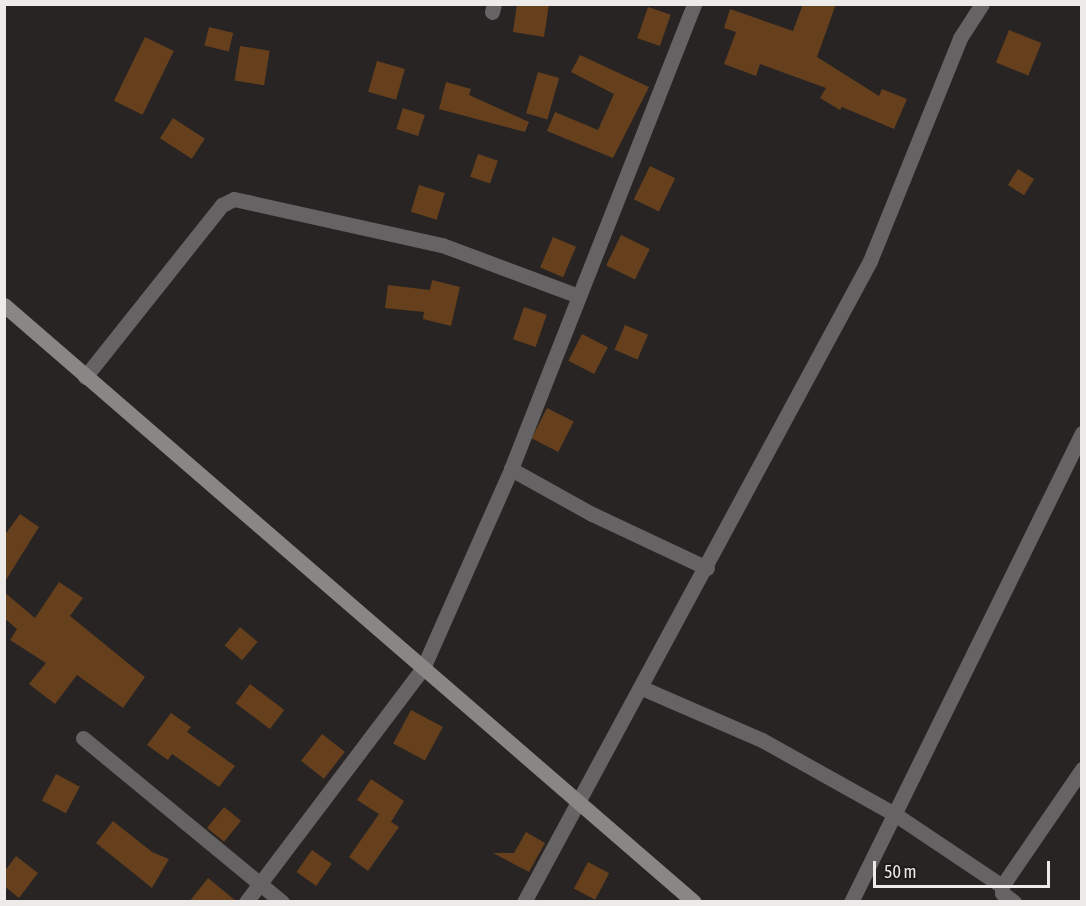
<!DOCTYPE html>
<style>
body{margin:0}
#map{position:relative;width:1086px;height:906px;overflow:hidden;background:#272423;font-family:"Asap Condensed",sans-serif}
div>[style]{position:absolute}
[style*='--x']{left:calc(var(--x)*1px);top:calc(var(--y)*1px);width:calc(var(--w)*1px);rotate:calc(var(--a)*1deg)}
.building>*{inset:0;background:#663f1c;transform-origin:0 0}
.street>*{height:15px;margin:-7.5px;padding:0 7.5px;transform-origin:7.5px;border-radius:7.5px;background:#656363}
.secondary>*{height:15px;margin:-7.5px;padding:0 7.5px;transform-origin:7.5px;border-radius:7.5px;background:#898686}
span{translate:-50% -50%;white-space:nowrap;text-align:center;line-height:1.15;-webkit-text-stroke:5px #1e1a19;paint-order:stroke}
.frame{position:absolute;inset:0;border:6px solid #edeaea;pointer-events:none}
.scale{position:absolute;left:873px;top:861px;width:177px;height:27px;box-sizing:border-box;border:3px solid #edeaea;border-top:0;padding-left:8px;font-size:18px;line-height:21px;white-space:nowrap;color:#edeaea;-webkit-text-stroke:4px #1e1a19;paint-order:stroke}
</style>
<div id="map">
<div class="building">
<i style="clip-path:polygon(517px 4px,549px 4px,544px 37px,513px 32px)"></i>
<i style="clip-path:polygon(803px 4px,836px 4px,817px 57px,879px 96px,882px 89px,907px 99px,894px 129px,842px 107px,840px 110px,820px 98px,826px 88px,760px 64px,756px 76px,724px 64px,736px 32px,724px 28px,730px 9px,793px 31px)"></i>
<i style="left:648px;top:7px;width:24px;height:33px;rotate:19deg"></i>
<i style="left:209px;top:27px;width:25px;height:19px;rotate:14deg"></i>
<i style="left:1009px;top:30px;width:35px;height:35px;rotate:22deg"></i>
<i style="left:145px;top:37px;width:32px;height:71px;rotate:26deg"></i>
<i style="left:240px;top:46px;width:30px;height:35px;rotate:9deg"></i>
<i style="clip-path:polygon(580px 55px,649px 87px,613px 158px,547px 131px,555px 112px,598px 130px,614px 94px,571px 72px)"></i>
<i style="left:377px;top:61px;width:29px;height:32px;rotate:16deg"></i>
<i style="left:538px;top:72px;width:22px;height:43px;rotate:16deg"></i>
<i style="clip-path:polygon(446px 82px,471px 89px,469px 95px,529px 122px,525px 132px,439px 109px)"></i>
<i style="left:403px;top:108px;width:23px;height:22px;rotate:18deg"></i>
<i style="left:173px;top:118px;width:38px;height:24px;rotate:33deg"></i>
<i style="left:478px;top:154px;width:21px;height:24px;rotate:19deg"></i>
<i style="left:650px;top:166px;width:28px;height:37px;rotate:26deg"></i>
<i style="left:1018px;top:169px;width:19px;height:19px;rotate:32deg"></i>
<i style="left:419px;top:185px;width:27px;height:28px;rotate:17deg"></i>
<i style="left:621px;top:235px;width:32px;height:34px;rotate:26deg"></i>
<i style="left:553px;top:237px;width:25px;height:33px;rotate:23deg"></i>
<i style="clip-path:polygon(432px 280px,460px 287px,451px 326px,423px 319px,424px 312px,385px 308px,388px 285px,430px 290px)"></i>
<i style="left:524px;top:307px;width:24px;height:34px;rotate:19deg"></i>
<i style="left:625px;top:325px;width:25px;height:27px;rotate:23deg"></i>
<i style="left:582px;top:334px;width:29px;height:30px;rotate:27deg"></i>
<i style="left:547px;top:408px;width:30px;height:34px;rotate:27deg"></i>
<i style="clip-path:polygon(20px 514px,39px 527px,4px 583px,4px 536px)"></i>
<i style="clip-path:polygon(59px 582px,83px 598px,70px 616px,145px 677px,123px 708px,77px 675px,55px 704px,29px 684px,46px 663px,10px 640px,17px 629px,4px 618px,4px 592px,35px 618px)"></i>
<i style="left:240px;top:627px;width:23px;height:24px;rotate:40deg"></i>
<i style="left:250px;top:684px;width:43px;height:24px;rotate:37deg"></i>
<i style="left:411px;top:710px;width:36px;height:38px;rotate:28deg"></i>
<i style="clip-path:polygon(171px 713px,191px 727px,187px 732px,235px 766px,219px 787px,172px 754px,168px 760px,147px 745px)"></i>
<i style="left:322px;top:734px;width:29px;height:34px;rotate:38deg"></i>
<i style="left:56px;top:774px;width:27px;height:30px;rotate:28deg"></i>
<i style="clip-path:polygon(371px 779px,404px 801px,391px 822px,399px 827px,368px 871px,349px 857px,379px 814px,357px 800px)"></i>
<i style="left:224px;top:807px;width:22px;height:27px;rotate:39deg"></i>
<i style="clip-path:polygon(113px 821px,152px 852px,169px 859px,152px 888px,96px 843px)"></i>
<i style="clip-path:polygon(526px 832px,545px 843px,529px 872px,493px 853px,514px 853px)"></i>
<i style="left:312px;top:850px;width:24px;height:27px;rotate:35deg"></i>
<i style="clip-path:polygon(16px 856px,38px 873px,19px 898px,4px 886px,4px 872px)"></i>
<i style="left:588px;top:862px;width:24px;height:30px;rotate:28deg"></i>
<i style="clip-path:polygon(208px 878px,236px 901px,236px 902px,189px 902px)"></i>
</div>
<div class="street">
<i style="--x:492;--y:12;--w:8;--a:-76"></i>
<i style="--x:85;--y:377;--w:220;--a:-51.5"></i>
<i style="--x:222;--y:205;--w:13;--a:-27"></i>
<i style="--x:234;--y:199;--w:213;--a:12.5"></i>
<i style="--x:442;--y:245;--w:143;--a:20.5"></i>
<i style="--x:511;--y:469;--w:93;--a:29.1"></i>
<i style="--x:592;--y:514;--w:127;--a:25.2"></i>
<i style="--x:642;--y:688;--w:131;--a:23.4"></i>
<i style="--x:762;--y:740;--w:154;--a:29.2"></i>
<i style="--x:896;--y:815;--w:128;--a:33.8"></i>
<i style="--x:83;--y:738;--w:258;--a:39.5"></i>
<i style="--x:246;--y:902;--w:293;--a:-52.9"></i>
<i style="--x:423;--y:668;--w:218;--a:-66.1"></i>
<i style="--x:511;--y:469;--w:500;--a:-68.5"></i>
<i style="--x:524;--y:902;--w:728;--a:-61.64"></i>
<i style="--x:870;--y:261;--w:240;--a:-68"></i>
<i style="--x:960;--y:38;--w:40;--a:-57.1"></i>
<i style="--x:851;--y:902;--w:523;--a:-63.78"></i>
<i style="--x:1014;--y:902;--w:15;--a:-143"></i>
<i style="--x:1002;--y:893;--w:7;--a:-90"></i>
<i style="--x:1002;--y:886;--w:142;--a:-55.6"></i>
</div>
<div class="secondary">
<i style="--x:4;--y:305;--w:912;--a:40.87"></i>
</div>
<div class="frame"></div>
<div class="scale">50 m</div>
</div>
